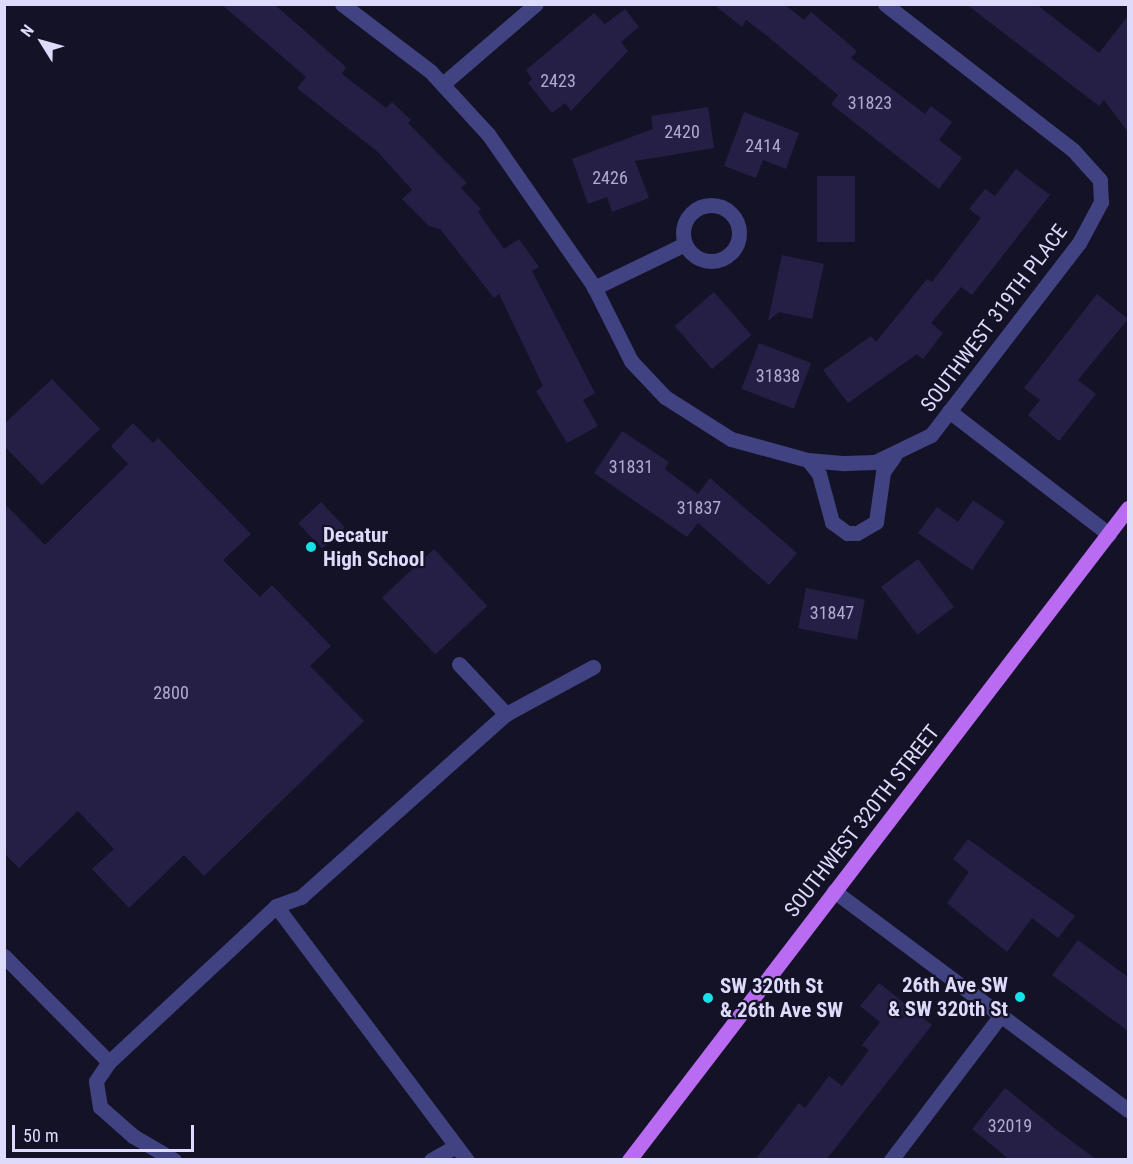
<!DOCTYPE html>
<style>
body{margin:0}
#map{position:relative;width:1133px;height:1164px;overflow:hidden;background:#141226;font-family:"Roboto Condensed",sans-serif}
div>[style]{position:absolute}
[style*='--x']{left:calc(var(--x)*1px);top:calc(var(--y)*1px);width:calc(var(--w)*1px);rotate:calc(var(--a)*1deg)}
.building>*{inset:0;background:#251f46;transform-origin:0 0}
.minor>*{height:15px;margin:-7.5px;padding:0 7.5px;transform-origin:7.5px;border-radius:7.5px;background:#414281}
.minor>.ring{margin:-7.5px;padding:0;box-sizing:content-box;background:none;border:15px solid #414281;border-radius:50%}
.major>*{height:15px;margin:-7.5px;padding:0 7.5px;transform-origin:7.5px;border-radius:7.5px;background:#b96bf2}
.dots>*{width:16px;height:16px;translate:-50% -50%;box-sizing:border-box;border:3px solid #141226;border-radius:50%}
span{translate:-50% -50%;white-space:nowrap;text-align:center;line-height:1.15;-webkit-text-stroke:4.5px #141226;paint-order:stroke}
.number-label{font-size:18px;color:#afabce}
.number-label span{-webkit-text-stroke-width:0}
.street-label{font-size:21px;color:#dddafc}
.poi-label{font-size:21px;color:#dddafc;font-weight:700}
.left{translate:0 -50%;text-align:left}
.right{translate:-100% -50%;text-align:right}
.frame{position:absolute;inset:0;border:6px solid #dddafc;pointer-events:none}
.north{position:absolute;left:12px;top:12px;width:60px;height:60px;-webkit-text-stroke:4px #141226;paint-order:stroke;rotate:307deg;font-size:16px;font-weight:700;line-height:24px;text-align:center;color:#dddafc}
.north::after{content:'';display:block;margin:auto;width:21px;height:27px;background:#dddafc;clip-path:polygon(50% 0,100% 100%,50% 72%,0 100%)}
.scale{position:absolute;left:12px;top:1125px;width:182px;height:27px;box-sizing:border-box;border:3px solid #dddafc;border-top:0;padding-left:8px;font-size:18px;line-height:21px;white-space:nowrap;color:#dddafc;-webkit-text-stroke:4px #141226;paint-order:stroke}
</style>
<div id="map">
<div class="building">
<i style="clip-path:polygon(221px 4px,274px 4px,346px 67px,342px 74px,386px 108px,392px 102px,411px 120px,408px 123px,467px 183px,461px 188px,481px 209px,478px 212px,504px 249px,519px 239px,539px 267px,532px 271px,595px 393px,583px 400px,598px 426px,567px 443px,536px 391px,543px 386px,499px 294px,494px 298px,440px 229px,429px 226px,402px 199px,412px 190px,378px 152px,297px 88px,306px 77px)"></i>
<i style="clip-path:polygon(713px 4px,784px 4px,804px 20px,811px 12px,857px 51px,851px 58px,925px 114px,931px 106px,952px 122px,939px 140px,962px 158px,939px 189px,831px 104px,838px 95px,766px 35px,746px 20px,742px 27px)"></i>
<i style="clip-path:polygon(966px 4px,1036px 4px,1099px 53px,1128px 16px,1128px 132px,1104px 100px,1099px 106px)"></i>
<i style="clip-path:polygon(625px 9px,639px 27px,621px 42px,628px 51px,571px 111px,565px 103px,552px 113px,528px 83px,532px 79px,526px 70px,594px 13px,605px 24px)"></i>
<i style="clip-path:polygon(708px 107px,714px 148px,635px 161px,649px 198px,612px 212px,607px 197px,588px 204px,572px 159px,653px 129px,651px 116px)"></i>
<i style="clip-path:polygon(744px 112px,799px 133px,786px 169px,763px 160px,756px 178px,724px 166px)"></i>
<i style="clip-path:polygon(1016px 169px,1050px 195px,972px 295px,961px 287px,931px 323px,943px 333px,923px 359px,917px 354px,848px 403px,823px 370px,871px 336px,876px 342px,927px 279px,932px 282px,981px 218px,969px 209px,985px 189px,995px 196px)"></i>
<i style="left:817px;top:176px;width:38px;height:66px"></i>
<i style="clip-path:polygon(782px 255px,824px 264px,812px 319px,779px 312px,768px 321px)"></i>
<i style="left:714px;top:292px;width:57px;height:52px;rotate:49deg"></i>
<i style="clip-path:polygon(1097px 294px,1128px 319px,1078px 380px,1096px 394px,1059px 441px,1028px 415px,1040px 400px,1024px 388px)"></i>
<i style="left:759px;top:343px;width:56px;height:49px;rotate:21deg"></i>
<i style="clip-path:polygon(52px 379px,100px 429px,42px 485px,4px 446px,4px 424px)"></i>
<i style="clip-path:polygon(133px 423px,153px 443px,158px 438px,251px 534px,223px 560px,260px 597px,272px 585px,331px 646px,310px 666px,364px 721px,204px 876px,184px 855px,129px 908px,92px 869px,114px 849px,78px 811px,19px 868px,4px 853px,4px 503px,45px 545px,128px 464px,111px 446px)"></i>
<i style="clip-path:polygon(622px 431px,669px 462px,665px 469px,698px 494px,710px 478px,797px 553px,769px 585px,698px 523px,687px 537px,594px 473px)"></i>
<i style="clip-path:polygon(973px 500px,1005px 522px,972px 570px,918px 533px,937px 507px,958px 522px)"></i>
<i style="left:321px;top:502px;width:35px;height:31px;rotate:47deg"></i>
<i style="left:434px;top:549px;width:78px;height:71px;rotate:47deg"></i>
<i style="left:918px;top:559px;width:60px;height:46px;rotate:53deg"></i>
<i style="left:806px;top:588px;width:60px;height:41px;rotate:11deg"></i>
<i style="clip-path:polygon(968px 839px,1075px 916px,1058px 938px,1032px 918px,1007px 952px,947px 903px,969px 872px,953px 859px)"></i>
<i style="clip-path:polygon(1078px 940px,1128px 977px,1128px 1031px,1052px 975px)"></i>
<i style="clip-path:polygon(879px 983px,932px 1025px,826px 1160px,755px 1160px,799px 1103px,805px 1108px,829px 1076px,842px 1086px,869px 1050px,862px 1045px,880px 1022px,860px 1006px)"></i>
<i style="clip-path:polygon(1005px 1088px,1058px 1131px,1097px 1160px,1010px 1160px,972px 1129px)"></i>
</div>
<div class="minor">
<i style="--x:342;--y:4;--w:111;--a:37.3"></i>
<i style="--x:430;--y:71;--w:86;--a:47.4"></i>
<i style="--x:488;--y:134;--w:184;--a:55.2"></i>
<i style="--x:593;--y:285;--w:85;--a:63.4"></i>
<i style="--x:631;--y:361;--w:50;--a:46.6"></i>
<i style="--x:665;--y:397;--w:78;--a:32.5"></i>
<i style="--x:731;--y:439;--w:80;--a:15.3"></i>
<i style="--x:808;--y:460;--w:37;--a:5"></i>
<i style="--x:845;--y:463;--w:30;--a:-2"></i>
<i style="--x:875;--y:462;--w:62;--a:-25.7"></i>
<i style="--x:931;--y:435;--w:242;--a:-52.4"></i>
<i style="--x:1079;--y:243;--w:47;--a:-61.8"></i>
<i style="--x:1101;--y:202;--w:22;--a:-93"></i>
<i style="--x:1100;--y:180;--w:40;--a:-132"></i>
<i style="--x:1073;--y:150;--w:238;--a:-142.2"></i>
<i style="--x:444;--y:83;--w:121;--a:-40.7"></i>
<i class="ring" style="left:683px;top:205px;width:41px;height:41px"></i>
<i style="--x:594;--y:288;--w:101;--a:-25.8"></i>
<i style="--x:949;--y:411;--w:202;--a:37.6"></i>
<i style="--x:808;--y:460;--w:18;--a:52"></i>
<i style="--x:819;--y:474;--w:50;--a:74.8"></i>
<i style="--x:832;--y:522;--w:19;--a:36"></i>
<i style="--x:847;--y:533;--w:10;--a:0"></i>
<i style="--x:857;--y:533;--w:22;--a:-30"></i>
<i style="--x:876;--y:522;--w:50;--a:-82"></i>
<i style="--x:883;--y:472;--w:19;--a:-55"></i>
<i style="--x:459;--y:664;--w:69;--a:46.8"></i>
<i style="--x:834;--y:891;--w:367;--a:36.7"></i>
<i style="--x:276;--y:906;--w:318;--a:53.1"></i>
<i style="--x:4;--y:956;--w:149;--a:45.3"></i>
<i style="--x:174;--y:1160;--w:48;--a:-149.7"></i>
<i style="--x:133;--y:1136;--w:44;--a:-138.7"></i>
<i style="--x:100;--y:1107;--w:26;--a:-99"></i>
<i style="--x:96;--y:1081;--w:23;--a:-56"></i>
<i style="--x:109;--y:1062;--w:229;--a:-43"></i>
<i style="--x:276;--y:906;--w:27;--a:-20"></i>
<i style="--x:301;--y:897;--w:275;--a:-41.8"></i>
<i style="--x:506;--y:714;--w:99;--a:-28.4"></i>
<i style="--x:431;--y:1160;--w:26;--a:-29"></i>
<i style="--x:891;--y:1160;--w:182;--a:-52.8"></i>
</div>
<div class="major">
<i style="--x:629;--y:1160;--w:821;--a:-52.57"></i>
</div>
<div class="dots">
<i style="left:311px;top:547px;background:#17e0eb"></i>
<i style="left:1020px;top:997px;background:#17e0eb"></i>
<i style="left:708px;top:998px;background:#17e0eb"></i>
</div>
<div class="number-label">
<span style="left:558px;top:81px">2423</span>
<span style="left:870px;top:103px">31823</span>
<span style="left:682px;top:132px">2420</span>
<span style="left:763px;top:146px">2414</span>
<span style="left:610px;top:178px">2426</span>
<span style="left:778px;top:376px">31838</span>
<span style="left:631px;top:467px">31831</span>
<span style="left:699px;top:508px">31837</span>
<span style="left:832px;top:613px">31847</span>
<span style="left:171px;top:693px">2800</span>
<span style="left:1010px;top:1126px">32019</span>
</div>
<div class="street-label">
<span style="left:994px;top:318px;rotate:-53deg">SOUTHWEST 319TH PLACE</span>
<span style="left:862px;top:821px;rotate:-52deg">SOUTHWEST 320TH STREET</span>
</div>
<div class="poi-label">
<span class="left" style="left:323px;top:547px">Decatur<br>High School</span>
<span class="right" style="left:1008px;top:997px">26th Ave SW<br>&amp; SW 320th St</span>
<span class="left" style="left:720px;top:998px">SW 320th St<br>&amp; 26th Ave SW</span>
</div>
<div class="frame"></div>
<div class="north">N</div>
<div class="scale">50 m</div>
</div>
